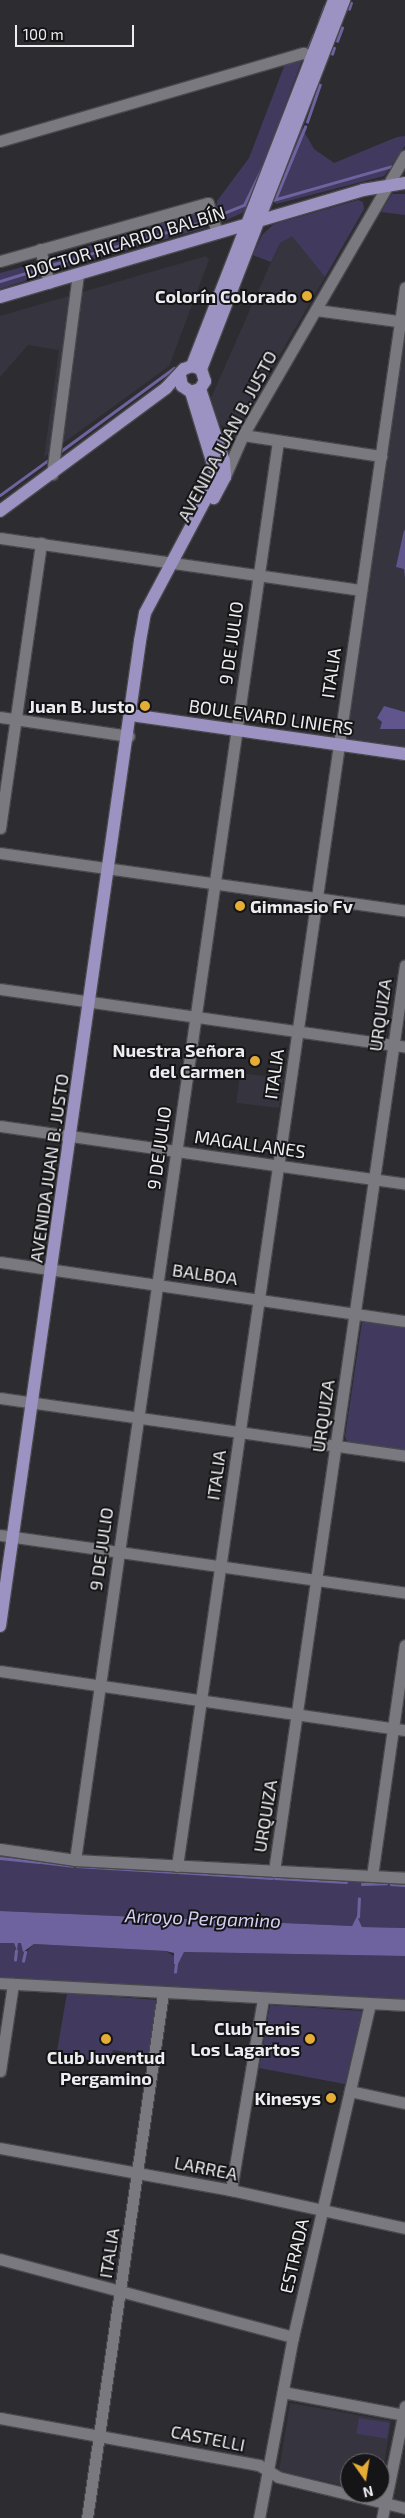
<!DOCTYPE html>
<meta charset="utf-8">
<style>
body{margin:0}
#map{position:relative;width:405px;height:2518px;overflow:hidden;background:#2d2c31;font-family:"Exo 2",sans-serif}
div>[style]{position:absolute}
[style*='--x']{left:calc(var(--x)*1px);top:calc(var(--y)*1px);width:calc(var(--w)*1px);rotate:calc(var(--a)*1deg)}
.built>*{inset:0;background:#36343f;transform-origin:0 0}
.green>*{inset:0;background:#413a5e;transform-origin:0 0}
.forest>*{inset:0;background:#61558e}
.water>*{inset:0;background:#6e639e}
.stream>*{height:2.5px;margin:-1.25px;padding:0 1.25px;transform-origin:1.25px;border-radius:1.25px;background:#6e639e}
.roads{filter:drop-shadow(1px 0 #49494d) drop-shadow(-1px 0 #49494d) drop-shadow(0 1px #49494d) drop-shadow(0 -1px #49494d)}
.minor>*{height:11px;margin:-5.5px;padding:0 5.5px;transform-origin:5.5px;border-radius:5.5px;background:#7a797f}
.major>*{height:12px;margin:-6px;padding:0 6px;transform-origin:6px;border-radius:6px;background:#9c93c3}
.dots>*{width:14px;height:14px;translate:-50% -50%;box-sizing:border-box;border:2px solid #151517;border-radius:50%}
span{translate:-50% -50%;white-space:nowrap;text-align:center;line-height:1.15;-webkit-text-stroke:4px #151517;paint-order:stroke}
.street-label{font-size:18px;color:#edecf0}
.poi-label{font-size:18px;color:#edecf0;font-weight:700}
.right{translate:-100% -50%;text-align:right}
.left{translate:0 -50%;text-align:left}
.water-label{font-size:19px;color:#d5d0f3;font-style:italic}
.north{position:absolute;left:340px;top:2453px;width:50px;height:50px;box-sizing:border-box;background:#151517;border:1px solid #6b6b6e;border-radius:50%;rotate:167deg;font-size:14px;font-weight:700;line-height:20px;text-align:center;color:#edecf0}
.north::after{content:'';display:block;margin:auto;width:18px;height:22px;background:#e5ad35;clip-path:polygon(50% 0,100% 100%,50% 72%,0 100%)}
.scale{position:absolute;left:15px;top:25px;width:119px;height:22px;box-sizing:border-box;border:2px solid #edecf0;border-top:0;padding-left:6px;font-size:15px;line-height:18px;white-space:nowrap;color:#edecf0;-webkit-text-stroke:4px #151517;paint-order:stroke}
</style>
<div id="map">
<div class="built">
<i style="clip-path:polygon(292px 235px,325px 277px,235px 432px,219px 424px,211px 398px,271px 262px,280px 243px)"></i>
<i style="clip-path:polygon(206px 256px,209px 260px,169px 366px,44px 457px,59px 350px,28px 345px,0 377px,0 316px)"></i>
<i style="clip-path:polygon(405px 331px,405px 748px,352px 741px,346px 733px)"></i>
<i style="left:240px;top:1073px;width:43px;height:30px;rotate:7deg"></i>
<i style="clip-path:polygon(290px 2403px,391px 2421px,380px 2487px,380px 2463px,350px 2463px,350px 2487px,279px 2471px)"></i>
</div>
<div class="green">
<i style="clip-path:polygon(302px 60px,246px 211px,222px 222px,216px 210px,217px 201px,249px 158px,285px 64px)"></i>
<i style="clip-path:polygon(301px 126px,314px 149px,334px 163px,397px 137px,405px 136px,405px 146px,384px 176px,276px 204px,272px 199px)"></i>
<i style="clip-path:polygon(392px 194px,405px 194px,405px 215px,381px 212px)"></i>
<i style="clip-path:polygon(358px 200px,363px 202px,364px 209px,325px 277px,292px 236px,280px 243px,271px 262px,253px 255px,262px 235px,274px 224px)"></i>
<i style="clip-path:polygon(198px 212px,206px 213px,210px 221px,205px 228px,51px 271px,49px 260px,53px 257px)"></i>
<i style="clip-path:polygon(38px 263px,40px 276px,0 289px,0 273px)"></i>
<i style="clip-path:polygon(362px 1322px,405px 1327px,405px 1450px,348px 1443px,345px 1437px)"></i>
<i style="clip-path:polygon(0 1853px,405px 1882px,405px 1928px,362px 1927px,357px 1916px,352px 1926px,0 1911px)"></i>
<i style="clip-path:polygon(0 1943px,14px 1943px,17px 1951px,18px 1943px,22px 1943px,26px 1952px,34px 1944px,166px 1951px,180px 1960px,184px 1952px,405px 1956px,405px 2001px,0 1978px)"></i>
<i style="clip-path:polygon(67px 1993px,156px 2000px,150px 2056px,113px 2050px,109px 2066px,57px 2051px)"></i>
<i style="clip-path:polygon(270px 2005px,362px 2011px,345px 2084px,259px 2068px)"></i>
<i style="left:359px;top:2418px;width:31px;height:16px;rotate:9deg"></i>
</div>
<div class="forest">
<i style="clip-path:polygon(404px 530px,405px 531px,405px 578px,404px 569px,396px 567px)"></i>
<i style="clip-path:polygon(384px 706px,405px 712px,405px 729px,380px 729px,382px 722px,377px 718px)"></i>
</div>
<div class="water">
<i style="clip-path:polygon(0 1911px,352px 1926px,357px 1916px,362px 1927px,405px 1928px,405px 1956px,184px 1952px,178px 1964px,174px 1964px,174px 1953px,166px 1951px,34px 1944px,23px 1952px,21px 1943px,18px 1943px,17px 1951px,14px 1943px,0 1943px)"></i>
</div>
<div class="stream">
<i style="--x:349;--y:9;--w:6;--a:-72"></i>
<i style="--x:319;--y:21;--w:15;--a:-70"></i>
<i style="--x:337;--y:41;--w:14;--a:-69"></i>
<i style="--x:308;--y:48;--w:15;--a:-67"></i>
<i style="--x:332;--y:54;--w:6;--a:-72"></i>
<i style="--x:307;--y:122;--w:39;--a:-71"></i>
<i style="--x:276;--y:197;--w:76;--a:-67.5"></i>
<i style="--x:273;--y:200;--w:124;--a:-15.9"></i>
<i style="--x:219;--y:215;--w:27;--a:-22"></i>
<i style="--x:244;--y:205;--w:43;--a:-64"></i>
<i style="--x:51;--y:265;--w:160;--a:-15.9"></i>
<i style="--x:0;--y:281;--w:41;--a:-17.1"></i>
<i style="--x:61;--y:451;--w:140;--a:-36.3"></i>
<i style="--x:0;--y:495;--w:58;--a:-35.9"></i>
<i style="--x:0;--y:1858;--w:39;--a:6"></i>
<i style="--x:41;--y:1862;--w:31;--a:7"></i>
<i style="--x:77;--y:1866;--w:98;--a:3.5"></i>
<i style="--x:177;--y:1872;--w:95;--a:3.6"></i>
<i style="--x:275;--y:1878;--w:71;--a:3.2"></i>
<i style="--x:362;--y:1884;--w:24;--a:-2"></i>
<i style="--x:391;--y:1884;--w:14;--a:4"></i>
<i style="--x:358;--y:1917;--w:18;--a:-87"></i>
<i style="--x:15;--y:1960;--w:9;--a:-84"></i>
<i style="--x:23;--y:1961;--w:9;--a:-77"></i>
<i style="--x:175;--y:1972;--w:8;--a:-83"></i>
</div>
<div class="roads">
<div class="minor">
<i style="--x:0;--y:141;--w:316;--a:-16.2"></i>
<i style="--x:303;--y:53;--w:18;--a:19"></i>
<i style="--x:40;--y:249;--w:35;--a:75"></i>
<i style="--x:0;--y:261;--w:216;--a:-15.6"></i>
<i style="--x:208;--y:203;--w:31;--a:73"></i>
<i style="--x:316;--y:310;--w:90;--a:7.7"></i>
<i style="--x:243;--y:435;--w:140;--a:8.7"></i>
<i style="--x:52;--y:474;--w:201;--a:-82.6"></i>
<i style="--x:225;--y:476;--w:45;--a:-66.3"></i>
<i style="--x:243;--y:435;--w:323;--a:-59.9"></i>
<i style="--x:0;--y:538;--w:365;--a:8.2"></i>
<i style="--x:0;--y:717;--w:130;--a:8.4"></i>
<i style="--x:0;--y:828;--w:288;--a:-81.8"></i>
<i style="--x:0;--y:853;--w:409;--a:8.1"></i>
<i style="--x:0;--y:989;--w:409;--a:8.1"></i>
<i style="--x:0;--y:1126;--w:409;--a:8.1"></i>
<i style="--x:0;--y:1262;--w:409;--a:8.3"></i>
<i style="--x:0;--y:1398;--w:409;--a:8.1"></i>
<i style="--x:0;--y:1535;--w:409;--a:8.1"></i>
<i style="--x:0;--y:1671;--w:409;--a:8.3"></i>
<i style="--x:0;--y:1849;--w:76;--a:8.3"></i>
<i style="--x:75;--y:1860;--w:330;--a:3.1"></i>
<i style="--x:75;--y:1860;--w:1433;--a:-81.86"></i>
<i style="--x:177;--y:1866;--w:1595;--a:-81.78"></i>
<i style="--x:274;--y:1871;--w:915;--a:-81.77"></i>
<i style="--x:372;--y:1876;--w:233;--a:-81.9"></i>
<i style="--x:0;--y:1983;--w:406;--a:3.1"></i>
<i style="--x:0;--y:2071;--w:88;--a:-81.5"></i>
<i style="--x:350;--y:2091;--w:56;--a:12.3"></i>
<i style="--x:0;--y:2148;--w:235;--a:10.3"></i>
<i style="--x:231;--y:2190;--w:178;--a:12.3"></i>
<i style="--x:231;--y:2190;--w:194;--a:-80.5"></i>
<i style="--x:0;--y:2259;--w:303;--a:14.9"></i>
<i style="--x:283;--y:2392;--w:124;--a:10.7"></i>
<i style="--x:0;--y:2418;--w:263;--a:10.3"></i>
<i style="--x:259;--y:2465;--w:22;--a:32"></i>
<i style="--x:278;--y:2477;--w:131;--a:13.7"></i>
<i style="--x:87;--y:2518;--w:530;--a:-81.76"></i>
<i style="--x:259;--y:2518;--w:184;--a:-79.4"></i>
<i style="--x:293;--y:2337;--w:342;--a:-77"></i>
<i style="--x:382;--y:2518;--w:114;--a:-78.4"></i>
</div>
<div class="major">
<i style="--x:0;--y:297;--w:378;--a:-16.4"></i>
<i style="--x:363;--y:190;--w:43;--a:-9.5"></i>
<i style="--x:192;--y:366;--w:393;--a:-68.8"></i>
<i style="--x:201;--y:369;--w:396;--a:-68.8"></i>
<i style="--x:200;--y:389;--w:76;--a:71.6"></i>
<i style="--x:224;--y:461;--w:16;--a:86"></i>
<i style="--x:225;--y:477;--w:24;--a:118"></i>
<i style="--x:0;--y:511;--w:207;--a:-36.5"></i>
<i style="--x:166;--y:388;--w:26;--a:-47"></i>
<i style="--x:184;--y:369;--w:9;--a:-21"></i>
<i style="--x:192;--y:366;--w:9;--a:18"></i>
<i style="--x:201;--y:369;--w:13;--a:72"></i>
<i style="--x:205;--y:381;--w:9;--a:122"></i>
<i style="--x:200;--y:389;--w:9;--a:162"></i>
<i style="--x:191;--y:392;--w:11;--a:-146"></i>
<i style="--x:182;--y:386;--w:10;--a:-101"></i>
<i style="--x:131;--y:715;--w:277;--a:8.1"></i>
<i style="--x:0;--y:1626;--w:995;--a:-81.91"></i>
<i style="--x:140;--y:641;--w:28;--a:-80"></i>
<i style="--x:145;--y:613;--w:140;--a:-62"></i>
<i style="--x:211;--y:489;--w:18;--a:-77"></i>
<i style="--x:215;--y:471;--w:83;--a:-106.9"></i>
</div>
</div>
<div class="dots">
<i style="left:307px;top:296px;background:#e5ad35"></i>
<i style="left:145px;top:706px;background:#e5ad35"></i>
<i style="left:240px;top:906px;background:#e5ad35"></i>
<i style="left:255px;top:1061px;background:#e5ad35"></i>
<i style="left:106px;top:2039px;background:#e5ad35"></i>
<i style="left:310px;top:2039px;background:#e5ad35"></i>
<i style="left:331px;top:2098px;background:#e5ad35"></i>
</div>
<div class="street-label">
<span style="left:125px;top:242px;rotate:-17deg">DOCTOR RICARDO BALBÍN</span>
<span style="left:227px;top:436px;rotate:-62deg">AVENIDA JUAN B. JUSTO</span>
<span style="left:231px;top:643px;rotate:-82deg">9 DE JULIO</span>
<span style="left:331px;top:673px;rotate:-82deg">ITALIA</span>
<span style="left:271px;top:717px;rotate:8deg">BOULEVARD LINIERS</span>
<span style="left:380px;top:1015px;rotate:-82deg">URQUIZA</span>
<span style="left:274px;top:1074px;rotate:-82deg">ITALIA</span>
<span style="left:250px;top:1144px;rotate:8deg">MAGALLANES</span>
<span style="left:159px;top:1148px;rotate:-82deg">9 DE JULIO</span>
<span style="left:49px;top:1168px;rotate:-82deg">AVENIDA JUAN B. JUSTO</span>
<span style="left:205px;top:1274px;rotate:8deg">BALBOA</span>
<span style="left:323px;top:1416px;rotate:-82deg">URQUIZA</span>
<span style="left:216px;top:1475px;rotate:-82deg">ITALIA</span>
<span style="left:101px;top:1549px;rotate:-82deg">9 DE JULIO</span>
<span style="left:265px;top:1816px;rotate:-81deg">URQUIZA</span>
<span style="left:206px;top:2168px;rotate:11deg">LARREA</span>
<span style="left:109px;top:2253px;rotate:-81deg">ITALIA</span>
<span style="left:294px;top:2256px;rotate:-77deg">ESTRADA</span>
<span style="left:208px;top:2438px;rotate:11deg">CASTELLI</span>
</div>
<div class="poi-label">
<span class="right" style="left:297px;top:296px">Colorín Colorado</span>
<span class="right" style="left:135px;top:706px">Juan B. Justo</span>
<span class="left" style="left:250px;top:906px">Gimnasio Fv</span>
<span class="right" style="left:245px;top:1061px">Nuestra Señora<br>del Carmen</span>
<span class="right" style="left:300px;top:2039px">Club Tenis<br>Los Lagartos</span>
<span style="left:106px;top:2068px">Club Juventud<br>Pergamino</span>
<span class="right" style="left:321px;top:2098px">Kinesys</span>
</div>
<div class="water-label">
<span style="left:203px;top:1918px;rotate:2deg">Arroyo Pergamino</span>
</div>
<div class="north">N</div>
<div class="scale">100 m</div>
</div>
